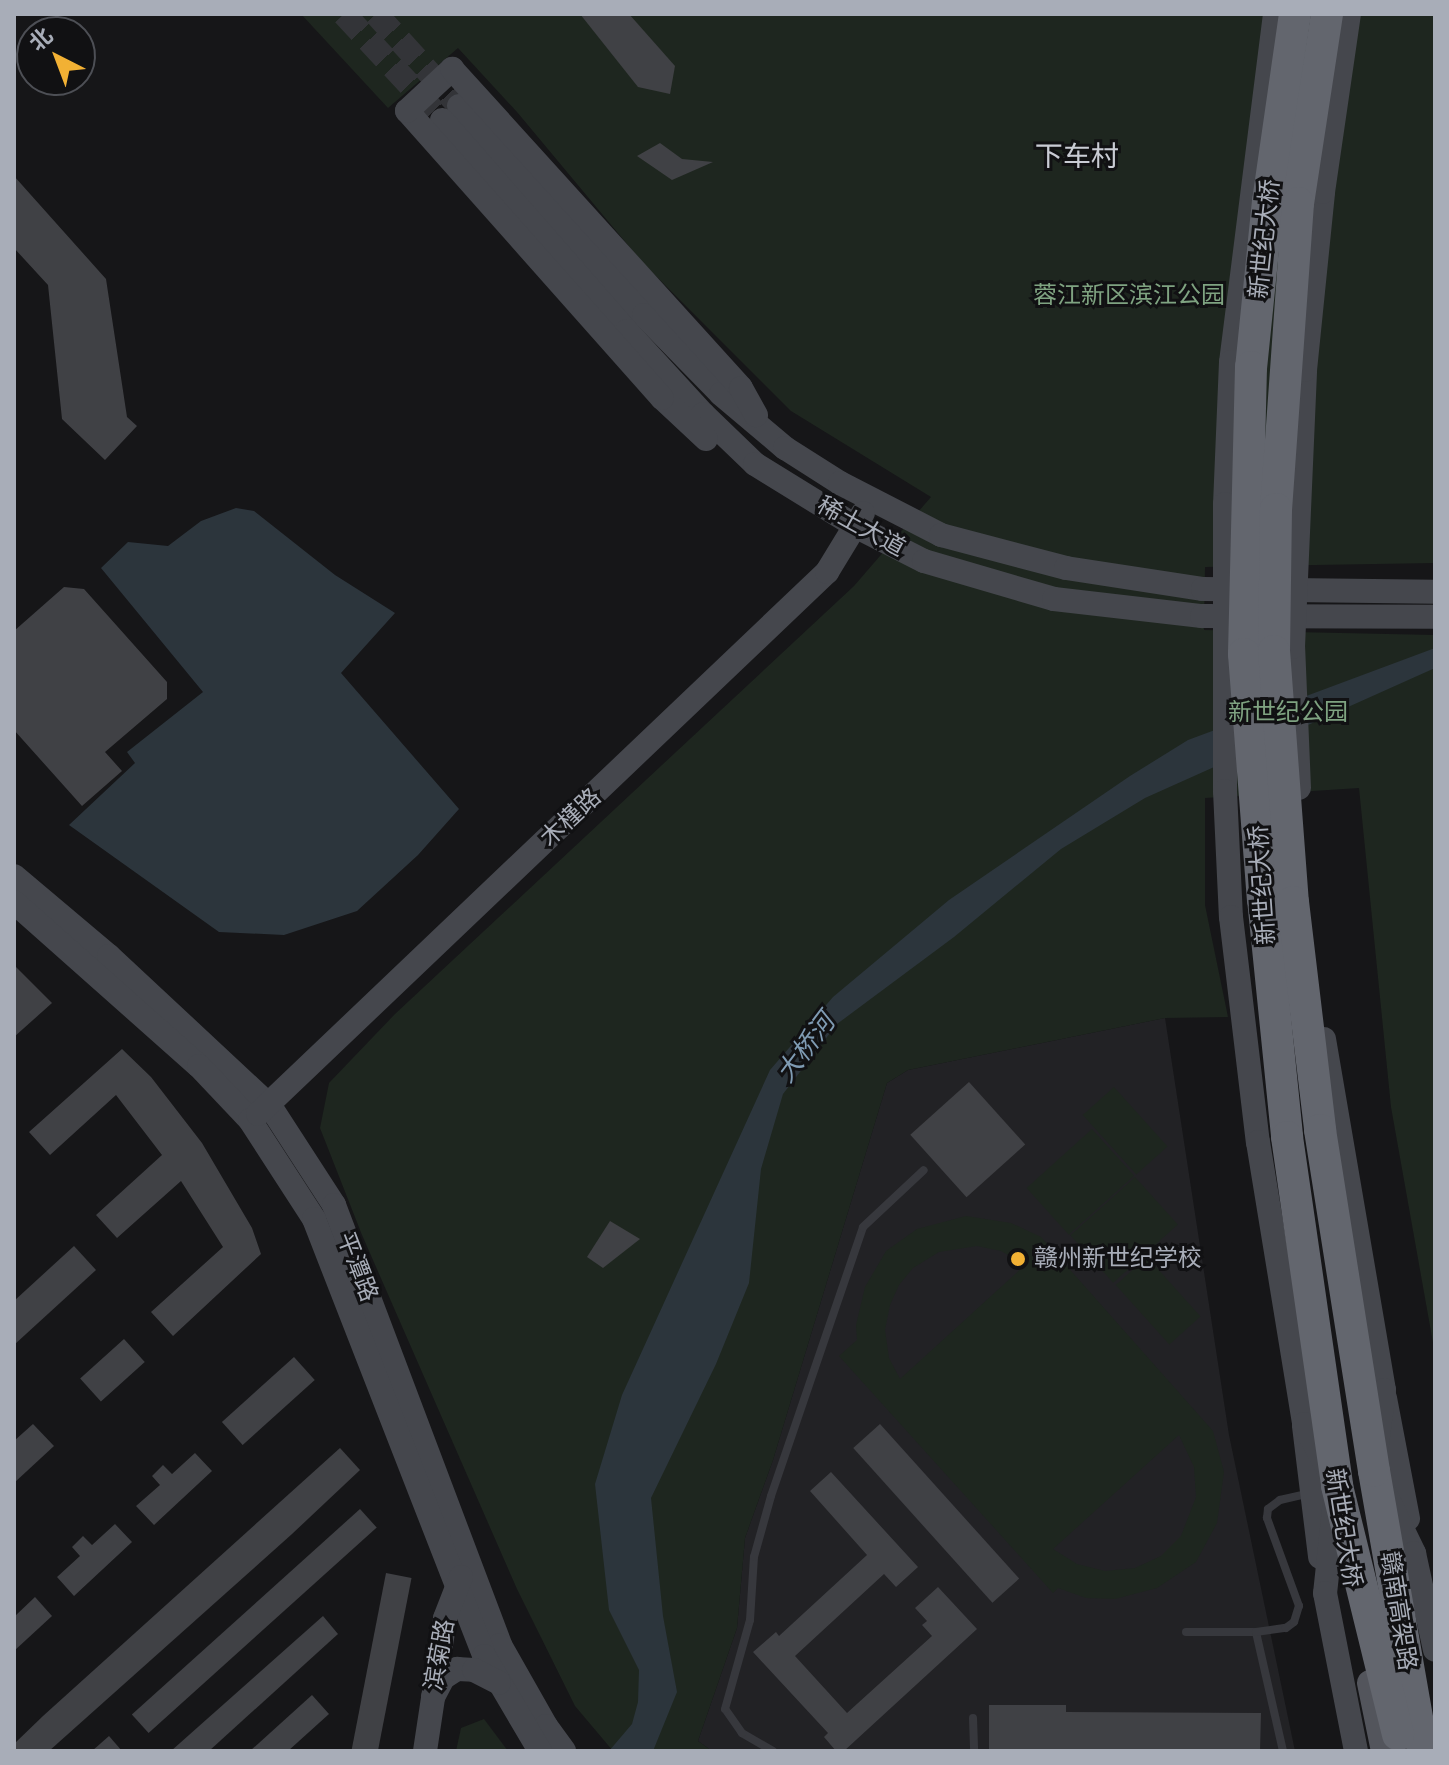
<!DOCTYPE html>
<meta charset="utf-8">
<style>
body{margin:0}
#map{position:relative;width:1449px;height:1765px;overflow:hidden;background:#161618;font-family:"Work Sans","Noto Sans SC",sans-serif}
div>[style]{position:absolute}
[style*='--x']{left:calc(var(--x)*1px);top:calc(var(--y)*1px);width:calc(var(--w)*1px);rotate:calc(var(--a)*1deg)}
.built>*{inset:0;background:#222225}
.green>*{inset:0;background:#1e261f;transform-origin:0 0}
.water>*{inset:0;background:#2c353c}
.building>*{inset:0;background:#404145;transform-origin:0 0}
.secondary-tunnel>*{height:24px;margin-top:-12px;transform-origin:0;background:repeating-linear-gradient(90deg,#333438 0 24px,transparent 0 36px)}
.lane>*{height:8px;margin:-4px;padding:0 4px;transform-origin:4px;border-radius:4px;background:#37383d}
.secondary>*{height:24px;margin:-12px;padding:0 12px;transform-origin:12px;border-radius:12px;background:#45474d}
.primary>*{height:26px;margin:-13px;padding:0 13px;transform-origin:13px;border-radius:13px;background:#53555c}
.highway>*{height:32px;margin:-16px;padding:0 16px;transform-origin:16px;border-radius:16px;background:#63666e}
.secondary-bridge>*{height:24px;margin:-12px;padding:0 12px;transform-origin:12px;border-radius:12px;background:#45474d}
.highway-bridge>*{height:32px;margin:-16px;padding:0 16px;transform-origin:16px;border-radius:16px;background:#63666e}
.dots>*{width:22px;height:22px;translate:-50% -50%;box-sizing:border-box;border:4px solid #111113;border-radius:50%}
span{translate:-50% -50%;white-space:nowrap;text-align:center;line-height:1.15;-webkit-text-stroke:6px #111113;paint-order:stroke}
.street-label{font-size:24px;color:#a8adb8}
.park-label{font-size:24px;color:#7fa381}
.poi-label{font-size:24px;color:#a8adb8}
.left{translate:0 -50%;text-align:left}
.water-label{font-size:26px;color:#7f9bb3;font-style:italic}
.quarter-label{font-size:28px;color:#c9ccd4}
.frame{position:absolute;inset:0;border:16px solid #a8adb8;pointer-events:none}
.north{position:absolute;left:16px;top:16px;width:80px;height:80px;box-sizing:border-box;background:#111113;border:2px solid #4d4f55;border-radius:50%;rotate:318deg;font-size:22px;font-weight:700;line-height:32px;text-align:center;color:#a8adb8}
.north::after{content:'';display:block;margin:auto;width:28px;height:36px;background:#f2b134;clip-path:polygon(50% 0,100% 100%,50% 72%,0 100%)}
</style>
<div id="map">
<div class="built">
<i style="clip-path:polygon(1165px 1018px,1229px 1435px,1295px 1751px,712px 1751px,698px 1741px,737px 1628px,745px 1538px,773px 1460px,887px 1083px,908px 1070px)"></i>
</div>
<div class="green">
<i style="clip-path:polygon(301px 14px,1435px 14px,1435px 563px,1205px 567px,1204px 630px,1435px 635px,1435px 1354px,1391px 1107px,1359px 788px,1205px 798px,1205px 905px,1228px 1017px,1165px 1018px,908px 1070px,887px 1083px,773px 1460px,745px 1538px,737px 1628px,698px 1741px,712px 1751px,613px 1751px,575px 1706px,517px 1589px,362px 1235px,320px 1128px,329px 1083px,395px 1014px,854px 586px,931px 497px,791px 411px,642px 262px,517px 112px,458px 48px,388px 108px)"></i>
<i style="left:1114px;top:1087px;width:80px;height:42px;rotate:48deg"></i>
<i style="left:1092px;top:1129px;width:63px;height:88px;rotate:48deg"></i>
<i style="left:1135px;top:1177px;width:64px;height:87px;rotate:48deg"></i>
<i style="clip-path:polygon(evenodd,966px 1216px,1011px 1223px,1041px 1237px,1213px 1431px,1224px 1472px,1217px 1523px,1196px 1562px,1157px 1588px,1115px 1599px,1086px 1598px,1058px 1588px,1053px 1593px,839px 1356px,857px 1340px,856px 1325px,865px 1287px,886px 1251px,917px 1229px,966px 1216px,977px 1246px,1001px 1251px,1025px 1265px,900px 1379px,889px 1358px,885px 1330px,890px 1305px,899px 1285px,913px 1268px,939px 1252px,977px 1246px,966px 1216px,1179px 1435px,1194px 1467px,1196px 1497px,1181px 1536px,1161px 1556px,1135px 1568px,1105px 1571px,1077px 1564px,1053px 1549px,1179px 1435px)"></i>
<i style="left:1147px;top:1257px;width:80px;height:42px;rotate:48deg"></i>
<i style="clip-path:polygon(484px 1719px,508px 1751px,456px 1751px,461px 1728px)"></i>
</div>
<div class="water">
<i style="clip-path:polygon(236px 508px,254px 511px,335px 575px,395px 613px,341px 673px,459px 809px,418px 855px,357px 911px,284px 935px,219px 932px,69px 825px,135px 763px,127px 752px,203px 692px,101px 568px,128px 542px,168px 546px,201px 521px)"></i>
<i style="clip-path:polygon(1435px 648px,1435px 668px,1145px 798px,1061px 849px,954px 937px,837px 1024px,783px 1094px,761px 1169px,749px 1283px,716px 1364px,651px 1498px,663px 1616px,677px 1692px,653px 1751px,609px 1751px,632px 1724px,638px 1702px,639px 1670px,609px 1610px,595px 1484px,622px 1395px,770px 1070px,833px 997px,949px 900px,1130px 776px,1188px 740px)"></i>
</div>
<div class="building">
<i style="clip-path:polygon(580px 14px,629px 14px,675px 66px,670px 94px,638px 87px)"></i>
<i style="clip-path:polygon(660px 143px,682px 159px,713px 162px,672px 180px,637px 156px)"></i>
<i style="clip-path:polygon(14px 176px,106px 279px,127px 417px,137px 426px,105px 460px,62px 419px,48px 285px,14px 248px)"></i>
<i style="clip-path:polygon(64px 587px,84px 589px,167px 682px,167px 699px,105px 752px,122px 771px,82px 806px,14px 730px,14px 631px)"></i>
<i style="clip-path:polygon(14px 965px,52px 1003px,14px 1037px)"></i>
<i style="clip-path:polygon(122px 1049px,151px 1077px,202px 1143px,252px 1228px,261px 1254px,173px 1336px,151px 1312px,223px 1247px,181px 1181px,117px 1238px,96px 1215px,162px 1155px,116px 1095px,50px 1155px,29px 1132px)"></i>
<i style="left:969px;top:1082px;width:84px;height:79px;rotate:48deg"></i>
<i style="clip-path:polygon(610px 1221px,640px 1239px,603px 1268px,587px 1257px)"></i>
<i style="clip-path:polygon(74px 1246px,96px 1270px,14px 1345px,14px 1301px)"></i>
<i style="left:124px;top:1339px;width:31px;height:59px;rotate:48deg"></i>
<i style="left:294px;top:1357px;width:31px;height:97px;rotate:48deg"></i>
<i style="clip-path:polygon(33px 1424px,54px 1446px,14px 1483px,14px 1441px)"></i>
<i style="left:880px;top:1424px;width:208px;height:36px;rotate:48deg"></i>
<i style="clip-path:polygon(340px 1448px,360px 1470px,292px 1534px,49px 1751px,14px 1751px,14px 1744px,43px 1716px)"></i>
<i style="clip-path:polygon(195px 1453px,212px 1471px,154px 1525px,136px 1506px,160px 1485px,152px 1476px,163px 1465px,172px 1474px)"></i>
<i style="clip-path:polygon(831px 1472px,918px 1567px,896px 1587px,884px 1574px,795px 1656px,847px 1713px,932px 1636px,922px 1625px,927px 1621px,915px 1608px,938px 1587px,977px 1629px,844px 1751px,836px 1751px,824px 1737px,828px 1733px,753px 1652px,776px 1632px,779px 1636px,867px 1555px,810px 1491px)"></i>
<i style="left:360px;top:1509px;width:25px;height:307px;rotate:48deg"></i>
<i style="clip-path:polygon(115px 1524px,132px 1542px,74px 1596px,57px 1577px,80px 1556px,72px 1547px,83px 1536px,92px 1545px)"></i>
<i style="left:386px;top:1573px;width:26px;height:181px;rotate:11deg"></i>
<i style="clip-path:polygon(35px 1597px,52px 1616px,14px 1651px,14px 1617px)"></i>
<i style="clip-path:polygon(323px 1616px,338px 1634px,209px 1751px,171px 1751px)"></i>
<i style="clip-path:polygon(312px 1695px,329px 1714px,288px 1751px,250px 1751px)"></i>
<i style="clip-path:polygon(989px 1705px,1066px 1705px,1066px 1712px,1261px 1713px,1260px 1751px,989px 1751px)"></i>
<i style="clip-path:polygon(109px 1736px,122px 1751px,92px 1751px)"></i>
</div>
<div class="secondary-tunnel">
<i style="--x:344;--y:14;--w:144;--a:47.2"></i>
<i style="--x:376;--y:14;--w:124;--a:47.9"></i>
</div>
<div class="lane">
<i style="--x:1186;--y:1632;--w:70;--a:0"></i>
<i style="--x:973;--y:1718;--w:33;--a:88"></i>
<i style="--x:773;--y:1751;--w:36;--a:-150"></i>
<i style="--x:742;--y:1733;--w:29;--a:-125"></i>
<i style="--x:725;--y:1709;--w:92;--a:-74.3"></i>
<i style="--x:750;--y:1620;--w:63;--a:-86.4"></i>
<i style="--x:754;--y:1557;--w:63;--a:-74.4"></i>
<i style="--x:771;--y:1496;--w:284;--a:-71.1"></i>
<i style="--x:863;--y:1227;--w:83;--a:-43.1"></i>
<i style="--x:1283;--y:1751;--w:122;--a:-102.8"></i>
<i style="--x:1256;--y:1632;--w:30;--a:-8"></i>
<i style="--x:1286;--y:1628;--w:10;--a:-37"></i>
<i style="--x:1294;--y:1622;--w:17;--a:-73"></i>
<i style="--x:1299;--y:1606;--w:94;--a:-110"></i>
<i style="--x:1267;--y:1518;--w:9;--a:-84"></i>
<i style="--x:1268;--y:1509;--w:15;--a:-37"></i>
<i style="--x:1280;--y:1500;--w:32;--a:-13"></i>
</div>
<div class="secondary">
<i style="--x:459;--y:106;--w:279;--a:48.5"></i>
<i style="--x:644;--y:315;--w:110;--a:45.7"></i>
<i style="--x:721;--y:394;--w:84;--a:40.2"></i>
<i style="--x:785;--y:448;--w:65;--a:32.5"></i>
<i style="--x:840;--y:483;--w:114;--a:27.2"></i>
<i style="--x:941;--y:535;--w:129;--a:14.8"></i>
<i style="--x:1066;--y:568;--w:139;--a:8.7"></i>
<i style="--x:1203;--y:589;--w:232;--a:0.7"></i>
<i style="--x:442;--y:120;--w:281;--a:48.8"></i>
<i style="--x:627;--y:331;--w:113;--a:47.5"></i>
<i style="--x:703;--y:414;--w:72;--a:43.9"></i>
<i style="--x:755;--y:464;--w:120;--a:31.7"></i>
<i style="--x:857;--y:527;--w:75;--a:26.9"></i>
<i style="--x:924;--y:561;--w:135;--a:16.3"></i>
<i style="--x:1054;--y:599;--w:149;--a:6.6"></i>
<i style="--x:1202;--y:616;--w:233;--a:0.2"></i>
<i style="--x:706;--y:439;--w:60;--a:-137"></i>
<i style="--x:662;--y:398;--w:384;--a:-131.6"></i>
<i style="--x:407;--y:111;--w:62;--a:-43"></i>
<i style="--x:452;--y:69;--w:430;--a:47.8"></i>
<i style="--x:741;--y:388;--w:31;--a:61"></i>
<i style="--x:14;--y:876;--w:124;--a:40.1"></i>
<i style="--x:109;--y:956;--w:220;--a:43"></i>
<i style="--x:270;--y:1106;--w:118;--a:57.1"></i>
<i style="--x:334;--y:1205;--w:470;--a:69.3"></i>
<i style="--x:500;--y:1645;--w:93;--a:60.4"></i>
<i style="--x:546;--y:1726;--w:31;--a:54"></i>
<i style="--x:14;--y:902;--w:247;--a:41.6"></i>
<i style="--x:199;--y:1066;--w:74;--a:46.6"></i>
<i style="--x:250;--y:1120;--w:118;--a:57.1"></i>
<i style="--x:314;--y:1219;--w:469;--a:68.7"></i>
<i style="--x:484;--y:1656;--w:110;--a:59.5"></i>
<i style="--x:258;--y:1114;--w:786;--a:-43.61"></i>
<i style="--x:827;--y:572;--w:69;--a:-58.6"></i>
<i style="--x:1385;--y:1398;--w:123;--a:79.2"></i>
<i style="--x:1304;--y:1426;--w:132;--a:83"></i>
<i style="--x:1385;--y:1493;--w:67;--a:64.2"></i>
<i style="--x:1414;--y:1553;--w:99;--a:77.8"></i>
<i style="--x:1335;--y:1500;--w:94;--a:96.1"></i>
<i style="--x:1325;--y:1593;--w:161;--a:78.9"></i>
<i style="--x:433;--y:1697;--w:21;--a:-62"></i>
<i style="--x:443;--y:1678;--w:17;--a:-33"></i>
<i style="--x:457;--y:1669;--w:17;--a:3"></i>
<i style="--x:474;--y:1670;--w:28;--a:27"></i>
<i style="--x:425;--y:1751;--w:134;--a:-81.4"></i>
<i style="--x:445;--y:1618;--w:44;--a:-68.7"></i>
</div>
<div class="primary">
<i style="--x:1370;--y:1683;--w:69;--a:78.4"></i>
</div>
<div class="highway">
<i style="--x:1374;--y:1471;--w:284;--a:80.1"></i>
<i style="--x:1337;--y:1486;--w:256;--a:76.2"></i>
</div>
<div class="secondary-bridge">
<i style="--x:1275;--y:14;--w:351;--a:97.2"></i>
<i style="--x:1231;--y:362;--w:142;--a:92.4"></i>
<i style="--x:1225;--y:504;--w:287;--a:90"></i>
<i style="--x:1225;--y:791;--w:126;--a:87.3"></i>
<i style="--x:1231;--y:917;--w:227;--a:83.2"></i>
<i style="--x:1258;--y:1142;--w:286;--a:80.7"></i>
<i style="--x:1304;--y:1424;--w:55;--a:62"></i>
<i style="--x:1299;--y:788;--w:141;--a:-92.4"></i>
<i style="--x:1293;--y:647;--w:277;--a:-87.5"></i>
<i style="--x:1305;--y:370;--w:179;--a:-84.2"></i>
<i style="--x:1323;--y:192;--w:180;--a:-81.7"></i>
<i style="--x:1324;--y:1039;--w:356;--a:80.3"></i>
<i style="--x:1384;--y:1390;--w:55;--a:97.3"></i>
</div>
<div class="highway-bridge">
<i style="--x:1295;--y:14;--w:189;--a:98.2"></i>
<i style="--x:1268;--y:201;--w:167;--a:95.8"></i>
<i style="--x:1251;--y:367;--w:287;--a:91.4"></i>
<i style="--x:1244;--y:654;--w:246;--a:85.6"></i>
<i style="--x:1263;--y:899;--w:239;--a:84.2"></i>
<i style="--x:1287;--y:1137;--w:353;--a:81.8"></i>
<i style="--x:1327;--y:14;--w:191;--a:98.7"></i>
<i style="--x:1298;--y:203;--w:307;--a:94.1"></i>
<i style="--x:1276;--y:509;--w:142;--a:90.8"></i>
<i style="--x:1274;--y:651;--w:252;--a:85.7"></i>
<i style="--x:1293;--y:902;--w:230;--a:83.2"></i>
<i style="--x:1320;--y:1130;--w:345;--a:81"></i>
</div>
<div class="dots">
<i style="left:1018px;top:1259px;background:#f2b134"></i>
</div>
<div class="street-label">
<span style="left:1265px;top:239px;rotate:-84deg">新世纪大桥</span>
<span style="left:861px;top:527px;rotate:29deg">稀土大道</span>
<span style="left:571px;top:818px;rotate:-43deg">木槿路</span>
<span style="left:1263px;top:885px;rotate:-94deg">新世纪大桥</span>
<span style="left:357px;top:1267px;rotate:69deg">平潭路</span>
<span style="left:1343px;top:1528px;rotate:81deg">新世纪大桥</span>
<span style="left:1398px;top:1611px;rotate:81deg">赣南高架路</span>
<span style="left:440px;top:1655px;rotate:-80deg">滨菊路</span>
</div>
<div class="park-label">
<span style="left:1129px;top:296px">蓉江新区滨江公园</span>
<span style="left:1288px;top:713px">新世纪公园</span>
</div>
<div class="poi-label">
<span class="left" style="left:1034px;top:1259px">赣州新世纪学校</span>
</div>
<div class="water-label">
<span style="left:806px;top:1048px;rotate:-53deg">大桥河</span>
</div>
<div class="quarter-label">
<span style="left:1077px;top:157px">下车村</span>
</div>
<div class="frame"></div>
<div class="north">北</div>
</div>
